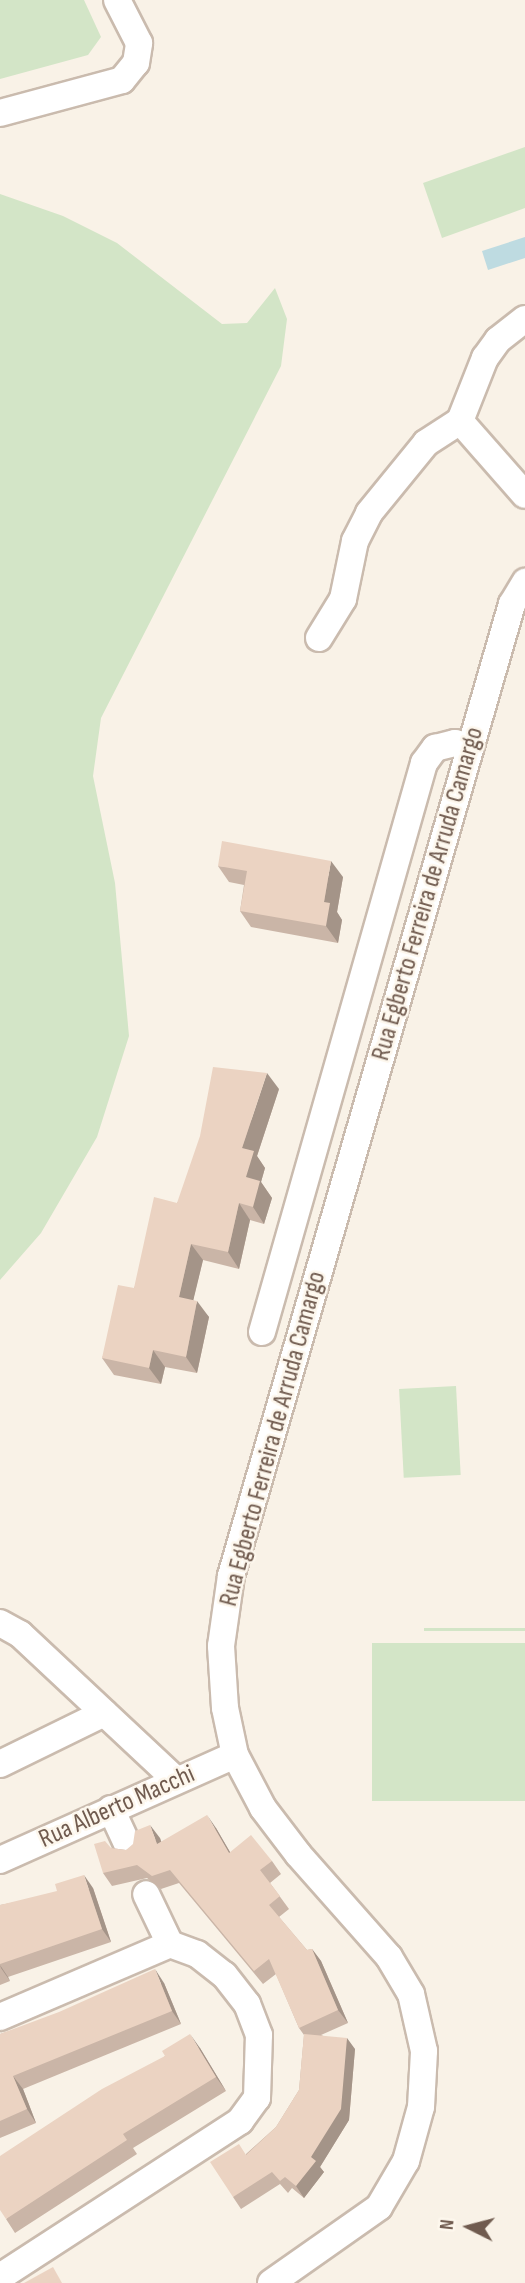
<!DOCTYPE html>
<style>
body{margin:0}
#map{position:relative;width:525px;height:2283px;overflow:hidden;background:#f9f2e7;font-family:"Sofia Sans Condensed",sans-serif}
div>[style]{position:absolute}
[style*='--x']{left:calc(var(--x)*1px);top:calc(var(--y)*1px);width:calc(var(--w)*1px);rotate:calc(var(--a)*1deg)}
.green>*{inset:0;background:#d3e5c7;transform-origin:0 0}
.water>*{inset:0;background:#bedbe1}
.roads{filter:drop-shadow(2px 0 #cabbae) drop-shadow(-2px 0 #cabbae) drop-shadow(0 2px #cabbae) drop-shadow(0 -2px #cabbae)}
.street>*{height:26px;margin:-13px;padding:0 13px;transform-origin:13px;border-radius:13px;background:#fff}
.wall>*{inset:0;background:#cab5a7}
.shaded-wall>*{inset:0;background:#a49488}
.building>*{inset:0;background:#ebd3c2}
span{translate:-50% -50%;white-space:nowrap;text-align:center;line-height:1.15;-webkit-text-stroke:5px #fdf7ed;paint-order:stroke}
.street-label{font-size:26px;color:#705b4f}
.north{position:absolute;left:434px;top:2192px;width:70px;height:70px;-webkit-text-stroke:5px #fdf7ed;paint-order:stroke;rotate:276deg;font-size:19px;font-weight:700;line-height:28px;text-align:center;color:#705b4f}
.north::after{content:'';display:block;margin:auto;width:24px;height:32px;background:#705b4f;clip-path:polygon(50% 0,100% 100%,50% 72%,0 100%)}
</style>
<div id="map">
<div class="green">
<i style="clip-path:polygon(0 0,84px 0,101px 37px,88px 55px,0 79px)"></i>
<i style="clip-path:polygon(525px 147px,525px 208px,442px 238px,423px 183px)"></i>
<i style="clip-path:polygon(0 194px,63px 216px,117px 243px,222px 324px,247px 323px,275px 288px,287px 319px,281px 366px,101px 718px,93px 776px,115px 883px,129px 1036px,97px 1137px,41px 1233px,0 1280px)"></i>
<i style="left:456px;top:1386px;width:89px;height:57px;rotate:87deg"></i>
<i style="left:525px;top:1628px;width:3px;height:101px;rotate:90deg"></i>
<i style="left:525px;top:1643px;width:158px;height:153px;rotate:90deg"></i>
</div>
<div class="water">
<i style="clip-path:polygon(525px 237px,525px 258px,488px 270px,482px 251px)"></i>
</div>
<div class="roads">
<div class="street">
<i style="--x:0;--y:113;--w:126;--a:-15.1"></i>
<i style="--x:122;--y:80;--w:22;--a:-51"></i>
<i style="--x:136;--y:63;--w:20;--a:-81"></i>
<i style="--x:139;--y:43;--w:48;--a:-117.1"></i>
<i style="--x:460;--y:421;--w:98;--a:48.7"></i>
<i style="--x:319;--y:638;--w:46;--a:-58.4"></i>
<i style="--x:343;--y:599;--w:59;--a:-78.3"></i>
<i style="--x:355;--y:541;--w:31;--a:-63"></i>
<i style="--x:369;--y:513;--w:90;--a:-50.8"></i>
<i style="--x:426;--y:443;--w:40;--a:-32.9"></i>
<i style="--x:460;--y:421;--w:68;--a:-68.4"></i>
<i style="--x:485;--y:358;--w:22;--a:-54"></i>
<i style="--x:498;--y:340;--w:34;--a:-38"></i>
<i style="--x:262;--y:1332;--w:592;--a:-74.11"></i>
<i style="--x:424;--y:763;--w:19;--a:-54"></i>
<i style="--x:435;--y:748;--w:21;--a:-14"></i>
<i style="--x:455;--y:743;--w:16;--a:14"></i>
<i style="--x:0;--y:1623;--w:23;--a:29"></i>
<i style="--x:20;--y:1634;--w:214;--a:43.1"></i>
<i style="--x:0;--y:1764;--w:116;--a:-26.1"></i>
<i style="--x:111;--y:1809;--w:43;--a:65.2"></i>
<i style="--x:0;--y:1860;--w:257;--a:-24.1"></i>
<i style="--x:0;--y:2017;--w:185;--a:-23.2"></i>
<i style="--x:3;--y:2275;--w:283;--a:-33"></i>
<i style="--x:240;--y:2121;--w:29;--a:-54"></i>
<i style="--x:257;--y:2098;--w:63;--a:-88.2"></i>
<i style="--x:259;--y:2035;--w:33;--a:-111"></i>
<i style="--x:247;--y:2004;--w:37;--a:-128"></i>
<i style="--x:224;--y:1975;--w:34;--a:-142"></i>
<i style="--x:197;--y:1954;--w:29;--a:-160"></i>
<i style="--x:170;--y:1944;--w:55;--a:-115.6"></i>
<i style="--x:271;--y:2283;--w:132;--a:-35.1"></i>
<i style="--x:379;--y:2207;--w:53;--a:-59.6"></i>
<i style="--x:406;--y:2161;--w:56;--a:-74.5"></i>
<i style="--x:421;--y:2107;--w:56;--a:-86.9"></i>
<i style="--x:424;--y:2051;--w:58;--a:-102.8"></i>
<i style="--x:411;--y:1994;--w:43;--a:-120.7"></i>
<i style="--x:389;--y:1957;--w:137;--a:-131.5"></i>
<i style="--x:298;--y:1854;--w:58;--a:-127.3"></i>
<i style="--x:263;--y:1808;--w:60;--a:-117.8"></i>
<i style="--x:235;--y:1755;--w:48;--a:-102"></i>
<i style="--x:225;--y:1708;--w:62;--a:-93.7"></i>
<i style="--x:221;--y:1646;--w:71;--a:-81.9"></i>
<i style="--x:231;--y:1576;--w:1012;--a:-73.88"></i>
<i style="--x:512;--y:604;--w:26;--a:-59"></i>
</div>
</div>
<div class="wall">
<i style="clip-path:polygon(218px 866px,343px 877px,337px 912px,342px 920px,338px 943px,251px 927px,240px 911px,244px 885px,229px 882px)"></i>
<i style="clip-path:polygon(279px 1089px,257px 1156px,265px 1168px,261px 1182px,272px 1198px,264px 1224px,250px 1220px,239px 1269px,203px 1260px,193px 1300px,209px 1317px,197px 1373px,165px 1367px,161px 1384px,114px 1375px,102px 1358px,134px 1288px,177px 1203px)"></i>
<i style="clip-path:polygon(216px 1828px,230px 1852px,272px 1861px,281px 1874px,270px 1883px,289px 1909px,279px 1917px,307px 1950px,312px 1949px,321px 1961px,348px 2023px,321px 2035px,355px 2049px,349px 2120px,320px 2167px,324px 2172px,304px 2198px,292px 2188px,288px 2193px,280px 2184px,241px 2209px,233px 2197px,246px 2154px,276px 2127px,299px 2090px,304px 2035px,299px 2028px,276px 1974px,263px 1984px,179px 1883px,161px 1889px,147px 1878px,112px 1886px,103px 1873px,111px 1848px,126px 1850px,160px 1838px,161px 1842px)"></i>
<i style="clip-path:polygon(93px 1888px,111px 1942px,8px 1977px,10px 1981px,0 1985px,0 1905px)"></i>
<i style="clip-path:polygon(164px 1983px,181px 2024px,23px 2089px,36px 2123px,0 2138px,0 2034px)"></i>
<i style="clip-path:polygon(200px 2048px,226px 2091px,133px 2148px,137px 2154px,15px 2233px,6px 2219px,165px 2056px)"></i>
</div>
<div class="shaded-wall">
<i style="clip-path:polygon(331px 861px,343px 877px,337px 912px,342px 920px,338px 943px,326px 926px,324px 902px)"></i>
<i style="clip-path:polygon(267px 1073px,279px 1089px,257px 1156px,265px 1168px,261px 1182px,272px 1198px,264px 1224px,253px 1207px,246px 1177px,242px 1148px)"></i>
<i style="clip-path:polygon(239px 1203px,250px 1220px,239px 1269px,228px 1252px)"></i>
<i style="clip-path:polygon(191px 1244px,203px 1260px,190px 1314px,179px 1297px)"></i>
<i style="clip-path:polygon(197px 1301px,209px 1317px,197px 1373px,186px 1357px)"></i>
<i style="clip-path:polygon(153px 1350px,165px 1367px,161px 1384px,149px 1368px)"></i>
<i style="clip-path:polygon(207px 1815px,216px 1828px,238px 1866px,229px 1853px)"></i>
<i style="clip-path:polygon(150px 1825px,160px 1838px,166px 1857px,157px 1844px)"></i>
<i style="clip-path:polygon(84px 1875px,93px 1888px,111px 1942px,102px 1929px)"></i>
<i style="clip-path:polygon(312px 1949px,321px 1961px,348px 2023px,338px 2010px)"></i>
<i style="clip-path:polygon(0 1965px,8px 1977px,10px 1981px,1px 1968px)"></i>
<i style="clip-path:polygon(155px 1969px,164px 1983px,181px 2024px,172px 2011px)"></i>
<i style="clip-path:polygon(190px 2034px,200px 2048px,226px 2091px,216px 2077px)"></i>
<i style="clip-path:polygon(347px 2038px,355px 2049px,349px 2120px,320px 2167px,324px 2172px,304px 2198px,296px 2186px,311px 2157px)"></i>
<i style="clip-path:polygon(13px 2076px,23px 2089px,36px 2123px,27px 2109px)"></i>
</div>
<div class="building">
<i style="clip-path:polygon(222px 841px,331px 861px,324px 902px,330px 903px,326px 926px,240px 911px,247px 871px,218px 866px)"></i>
<i style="clip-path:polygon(213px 1067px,267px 1073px,242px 1148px,254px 1151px,246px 1177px,260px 1181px,253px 1207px,239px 1203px,228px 1252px,191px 1244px,179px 1297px,197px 1301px,186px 1357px,153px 1350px,149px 1368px,102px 1358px,118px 1285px,134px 1288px,154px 1197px,177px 1203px,200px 1136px)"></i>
<i style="clip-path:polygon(207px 1815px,229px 1853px,251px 1835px,272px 1861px,260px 1870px,280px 1896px,269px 1905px,307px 1950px,312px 1949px,338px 2010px,299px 2028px,269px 1959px,254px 1971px,170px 1870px,152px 1876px,137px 1865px,103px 1873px,94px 1844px,105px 1841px,111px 1848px,126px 1850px,133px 1844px,135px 1831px,150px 1825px,157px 1844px)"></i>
<i style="clip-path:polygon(84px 1875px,102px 1929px,0 1964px,0 1905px,57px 1891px,55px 1884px)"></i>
<i style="clip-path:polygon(155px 1969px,172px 2011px,13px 2076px,27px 2109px,0 2121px,0 2034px,59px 2012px)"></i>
<i style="clip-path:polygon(190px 2034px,216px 2077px,123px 2134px,127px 2140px,6px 2219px,0 2210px,0 2156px,102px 2089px,165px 2056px,162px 2051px)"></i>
<i style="clip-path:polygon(304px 2034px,347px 2038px,341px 2109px,311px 2157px,316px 2161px,296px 2186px,285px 2177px,280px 2181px,272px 2172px,233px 2197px,210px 2162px,239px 2144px,246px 2155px,276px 2127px,299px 2090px)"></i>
<i style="clip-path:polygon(53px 2267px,62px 2283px,24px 2283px)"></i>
</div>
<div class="street-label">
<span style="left:428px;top:894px;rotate:-74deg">Rua Egberto Ferreira de Arruda Camargo</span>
<span style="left:273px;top:1439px;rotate:-75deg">Rua Egberto Ferreira de Arruda Camargo</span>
<span style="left:117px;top:1807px;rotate:-24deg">Rua Alberto Macchi</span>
</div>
<div class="north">N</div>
</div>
